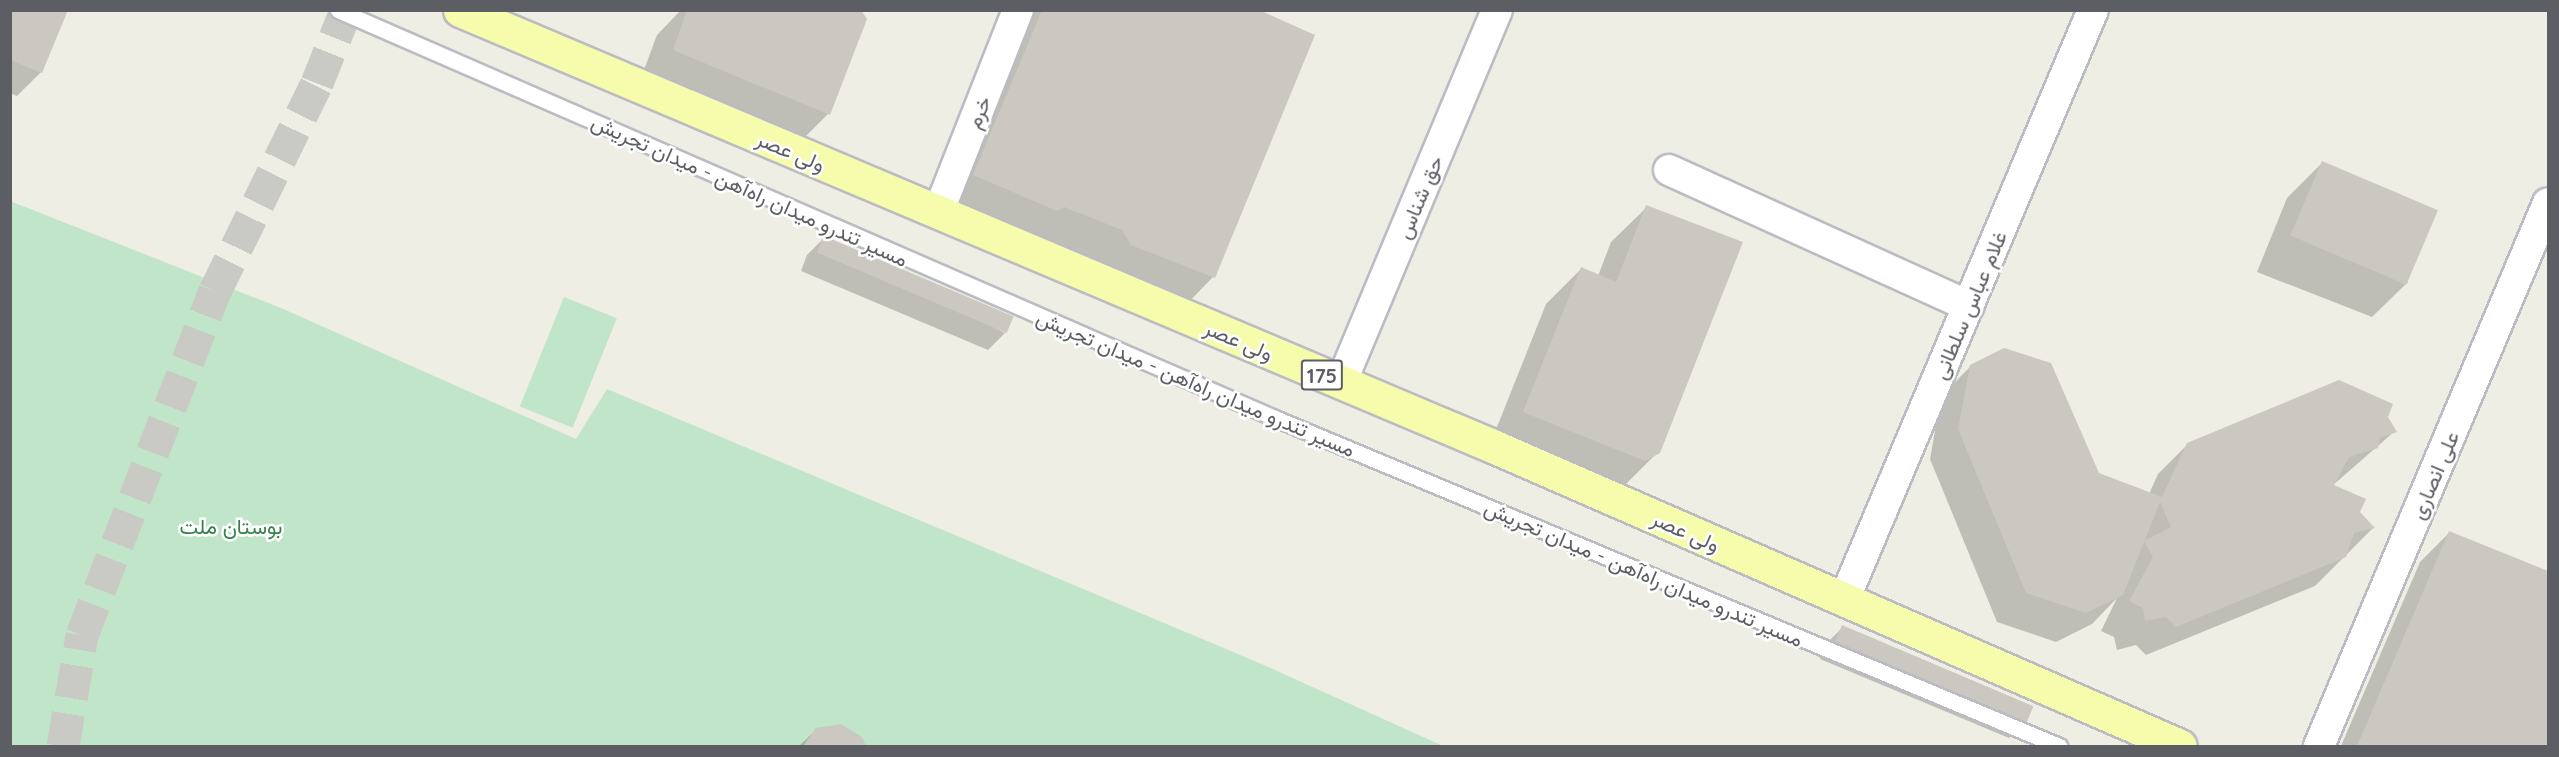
<!DOCTYPE html>
<meta charset="utf-8">
<style>
body{margin:0}
#map{position:relative;width:2559px;height:757px;overflow:hidden;background:#eeeee4;font-family:Quicksand,Vazirmatn,sans-serif}
div>[style]{position:absolute}
[style*='--x']{left:calc(var(--x)*1px);top:calc(var(--y)*1px);width:calc(var(--w)*1px);rotate:calc(var(--a)*1deg)}
.green>*{inset:0;background:#c1e5c9;transform-origin:0 0}
.shadow>*{inset:0;background:#0003}
.building>*{inset:0;background:#cac8c1;transform-origin:0 0}
.trunk-tunnel>*{height:33px;margin-top:-16.5px;transform-origin:0;background:repeating-linear-gradient(90deg,#cacac4 0 33px,transparent 0 49px)}
.roads{filter:drop-shadow(2px 0 #bbbcc2) drop-shadow(-2px 0 #bbbcc2) drop-shadow(0 2px #bbbcc2) drop-shadow(0 -2px #bbbcc2)}
.service>*{height:15px;margin:-7.5px;padding:0 7.5px;transform-origin:7.5px;border-radius:7.5px;background:#fff}
.minor>*{height:30px;margin:-15px;padding:0 15px;transform-origin:15px;border-radius:15px;background:#fff}
.primary>*{height:33px;margin:-16.5px;padding:0 16.5px;transform-origin:16.5px;border-radius:16.5px;background:#f6fcab}
span{translate:-50% -50%;white-space:nowrap;text-align:center;line-height:1.15;-webkit-text-stroke:5px #fff;paint-order:stroke}
.shield-label span{padding:2px 4px;background:#fff;border:2px solid;border-radius:4px;-webkit-text-stroke-width:0}
.shield-label{font-size:20px;color:#5c5e64;font-weight:700}
.street-label{font-size:21px;color:#5c5e64}
.park-label{font-size:21px;color:#37804b}
.frame{position:absolute;inset:0;border:12px solid #5c5e64;pointer-events:none}
</style>
<div id="map">
<div class="green">
<i style="clip-path:polygon(10px 201px,281px 308px,576px 439px,607px 389px,1257px 662px,1443px 746px,11px 746px)"></i>
<i style="left:564px;top:297px;width:57px;height:118px;rotate:22deg"></i>
</div>
<div class="shadow">
<i style="clip-path:polygon(10px 10px,41px 72px,17px 96px,10px 93px)"></i>
<i style="clip-path:polygon(681px 10px,859px 10px,828px 114px,793px 149px,638px 86px,657px 35px)"></i>
<i style="clip-path:polygon(1026px 10px,1255px 10px,1313px 36px,1213px 277px,1184px 307px,1102px 274px,1093px 259px,945px 204px)"></i>
<i style="clip-path:polygon(2323px 162px,2408px 282px,2372px 317px,2257px 272px,2287px 198px)"></i>
<i style="clip-path:polygon(1647px 207px,1658px 452px,1622px 488px,1489px 447px,1546px 304px,1581px 269px,1598px 276px,1611px 242px)"></i>
<i style="clip-path:polygon(824px 238px,1005px 333px,988px 350px,801px 271px,807px 255px)"></i>
<i style="clip-path:polygon(1971px 366px,2098px 474px,2149px 494px,2158px 474px,2188px 444px,2387px 417px,2395px 431px,2332px 486px,2373px 528px,2315px 586px,2146px 655px,2136px 645px,2117px 650px,2114px 637px,2101px 631px,2117px 598px,2092px 624px,2056px 642px,1997px 622px,1930px 459px,1941px 396px)"></i>
<i style="clip-path:polygon(2449px 533px,2548px 572px,2548px 746px,2341px 746px,2420px 562px)"></i>
<i style="clip-path:polygon(1843px 627px,2026px 721px,2009px 738px,1820px 659px,1826px 644px)"></i>
<i style="clip-path:polygon(817px 729px,861px 738px,865px 746px,799px 746px)"></i>
</div>
<div class="building">
<i style="clip-path:polygon(10px 10px,68px 10px,42px 73px,10px 60px)"></i>
<i style="clip-path:polygon(687px 10px,861px 10px,867px 19px,830px 115px,673px 50px)"></i>
<i style="clip-path:polygon(1042px 10px,1259px 10px,1315px 35px,1215px 278px,1131px 245px,1122px 230px,1064px 207px,1057px 211px,973px 175px)"></i>
<i style="left:2322px;top:161px;width:126px;height:81px;rotate:23deg"></i>
<i style="clip-path:polygon(1646px 205px,1743px 242px,1660px 453px,1645px 461px,1523px 412px,1581px 267px,1616px 282px)"></i>
<i style="left:824px;top:236px;width:206px;height:18px;rotate:23deg"></i>
<i style="clip-path:polygon(2004px 348px,2051px 363px,2099px 473px,2162px 497px,2187px 443px,2339px 380px,2393px 404px,2388px 417px,2397px 432px,2380px 438px,2378px 448px,2349px 457px,2334px 485px,2366px 499px,2360px 512px,2375px 528px,2354px 533px,2346px 557px,2176px 627px,2166px 617px,2145px 621px,2143px 608px,2129px 601px,2153px 557px,2144px 541px,2171px 527px,2160px 502px,2123px 595px,2086px 613px,2026px 593px,1958px 429px,1970px 365px)"></i>
<i style="clip-path:polygon(2449px 531px,2548px 571px,2548px 746px,2357px 746px)"></i>
<i style="left:1842px;top:625px;width:208px;height:18px;rotate:23deg"></i>
<i style="clip-path:polygon(841px 724px,862px 737px,866px 746px,803px 746px,816px 728px)"></i>
</div>
<div class="trunk-tunnel">
<i style="--x:63;--y:746;--w:113;--a:-80.3"></i>
<i style="--x:82;--y:635;--w:369;--a:-68.9"></i>
<i style="--x:215;--y:291;--w:232;--a:-63.9"></i>
<i style="--x:317;--y:83;--w:79;--a:-68.3"></i>
</div>
<div class="roads">
<div class="service">
<i style="--x:338;--y:10;--w:1024;--a:23.54"></i>
<i style="--x:1277;--y:419;--w:848;--a:22.69"></i>
</div>
<div class="minor">
<i style="--x:1669;--y:170;--w:329;--a:24.4"></i>
<i style="--x:938;--y:213;--w:218;--a:-68.5"></i>
<i style="--x:1341;--y:383;--w:404;--a:-67.3"></i>
<i style="--x:1844;--y:600;--w:640;--a:-67.12"></i>
<i style="--x:2319;--y:746;--w:589;--a:-67.13"></i>
</div>
<div class="primary">
<i style="--x:460;--y:10;--w:1123;--a:22.89"></i>
<i style="--x:1495;--y:447;--w:747;--a:23.58"></i>
</div>
</div>
<div class="shield-label">
<span style="left:1322px;top:375px">175</span>
</div>
<div class="street-label">
<span style="left:978px;top:112px;rotate:-68deg">خرم</span>
<span style="left:791px;top:151px;rotate:23deg">ولی عصر</span>
<span style="left:750px;top:190px;rotate:24deg">مسیر تندرو میدان راه‌آهن - میدان تجریش</span>
<span style="left:1419px;top:197px;rotate:-67deg">حق شناس</span>
<span style="left:1969px;top:305px;rotate:-67deg">غلام عباس سلطانی</span>
<span style="left:1239px;top:340px;rotate:23deg">ولی عصر</span>
<span style="left:1196px;top:383px;rotate:23deg">مسیر تندرو میدان راه‌آهن - میدان تجریش</span>
<span style="left:2434px;top:475px;rotate:-67deg">علی انصاری</span>
<span style="left:1686px;top:531px;rotate:24deg">ولی عصر</span>
<span style="left:1644px;top:573px;rotate:23deg">مسیر تندرو میدان راه‌آهن - میدان تجریش</span>
</div>
<div class="park-label">
<span style="left:231px;top:526px">بوستان ملت</span>
</div>
<div class="frame"></div>
</div>
